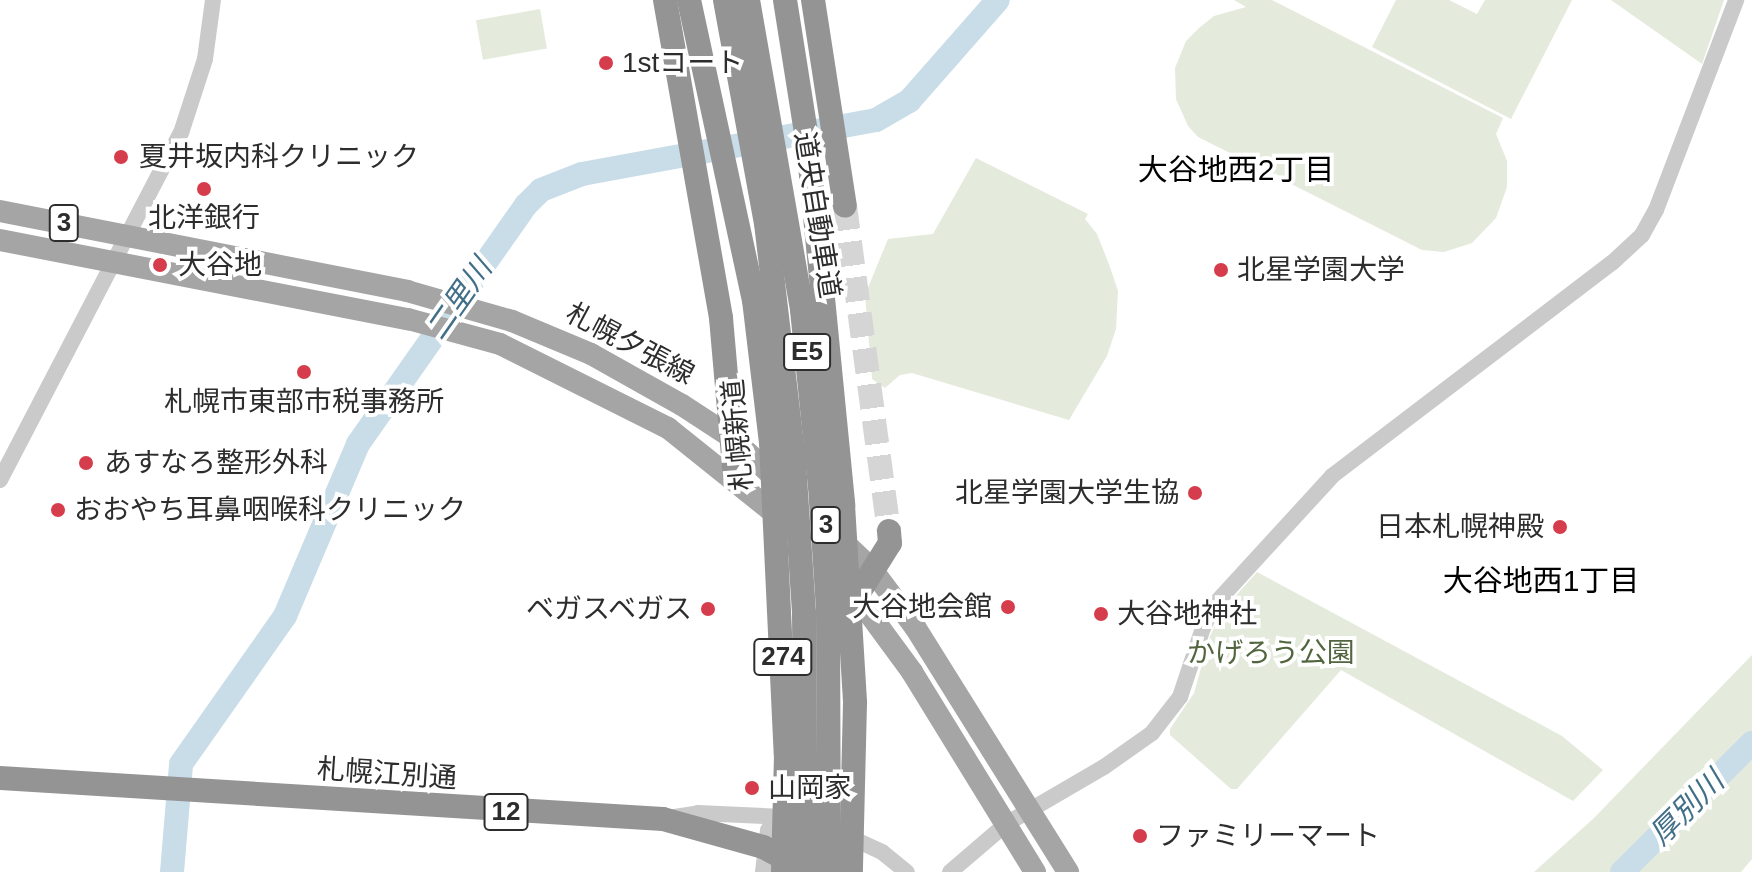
<!DOCTYPE html>
<meta charset="utf-8">
<style>
body{margin:0}
#map{position:relative;width:1752px;height:872px;overflow:hidden;background:#fff;font-family:Helvetica,"Noto Sans JP",sans-serif}
div>[style]{position:absolute}
[style*='--x']{left:calc(var(--x)*1px);top:calc(var(--y)*1px);width:calc(var(--w)*1px);rotate:calc(var(--a)*1deg)}
.green>*{inset:0;background:#e4eadc;transform-origin:0 0}
.river>*{height:24px;margin:-12px;padding:0 12px;transform-origin:12px;border-radius:12px;background:#c9dde8}
.highway-tunnel>*{height:24px;margin-top:-12px;transform-origin:0;background:repeating-linear-gradient(90deg,#d5d5d5 0 24px,transparent 0 36px)}
.minor>*{height:16px;margin:-8px;padding:0 8px;transform-origin:8px;border-radius:8px;background:#cacaca}
.major>*{height:22px;margin:-11px;padding:0 11px;transform-origin:11px;border-radius:11px;background:#a5a5a5}
.highway>*{height:24px;margin:-12px;padding:0 12px;transform-origin:12px;border-radius:12px;background:#949494}
.highway-bridge>*{height:24px;margin:-12px;padding:0 12px;transform-origin:12px;border-radius:12px;background:#949494}
.dots>*{width:22px;height:22px;translate:-50% -50%;box-sizing:border-box;border:4px solid #fff;border-radius:50%}
span{translate:-50% -50%;white-space:nowrap;text-align:center;line-height:1.15;-webkit-text-stroke:8px #fff;paint-order:stroke}
.shield-label span{padding:2px 6px;background:#fff;border:2px solid;border-radius:6px;-webkit-text-stroke-width:0}
.shield-label{font-size:26px;color:#2d2d2d;font-weight:700}
.poi-label{font-size:28px;color:#2d2d2d}
.left{translate:0 -50%;text-align:left}
.right{translate:-100% -50%;text-align:right}
.street-label{font-size:28px;color:#2d2d2d}
.park-label{font-size:28px;color:#51653e}
.neighbourhood-label{font-size:30px;color:#000}
.water-label{font-size:30px;color:#426f88;font-style:italic}
</style>
<div id="map">
<div class="green">
<i style="clip-path:polygon(1234px 0,1272px 0,1503px 118px,1496px 134px,1507px 161px,1507px 187px,1496px 218px,1472px 243px,1444px 252px,1422px 250px,1198px 137px,1188px 126px,1176px 99px,1175px 68px,1186px 41px,1199px 28px,1214px 16px,1246px 7px)"></i>
<i style="clip-path:polygon(1396px 0,1449px 0,1477px 14px,1485px 0,1572px 0,1511px 119px,1372px 47px)"></i>
<i style="clip-path:polygon(1611px 0,1724px 0,1702px 64px)"></i>
<i style="left:540px;top:9px;width:40px;height:65px;rotate:80deg"></i>
<i style="clip-path:polygon(976px 158px,1088px 214px,1085px 219px,1097px 234px,1110px 267px,1118px 291px,1116px 329px,1107px 356px,1069px 420px,912px 373px,900px 375px,885px 388px,872px 379px,865px 295px,888px 239px,933px 234px)"></i>
<i style="clip-path:polygon(1257px 572px,1562px 736px,1603px 770px,1573px 801px,1341px 670px,1237px 789px,1231px 789px,1170px 735px,1170px 729px,1194px 693px,1210px 636px,1223px 610px)"></i>
<i style="clip-path:polygon(1752px 655px,1752px 859px,1741px 872px,1534px 872px,1594px 818px)"></i>
</div>
<div class="river">
<i style="--x:172;--y:872;--w:108;--a:-85.2"></i>
<i style="--x:181;--y:764;--w:181;--a:-54.9"></i>
<i style="--x:285;--y:616;--w:187;--a:-67"></i>
<i style="--x:358;--y:444;--w:292;--a:-54.9"></i>
<i style="--x:526;--y:205;--w:21;--a:-45"></i>
<i style="--x:541;--y:190;--w:44;--a:-21.3"></i>
<i style="--x:582;--y:174;--w:299;--a:-10.4"></i>
<i style="--x:876;--y:120;--w:39;--a:-30"></i>
<i style="--x:910;--y:100;--w:133;--a:-48.7"></i>
<i style="--x:1622;--y:872;--w:183;--a:-44.8"></i>
</div>
<div class="highway-tunnel">
<i style="--x:845;--y:206;--w:328;--a:82.3"></i>
</div>
<div class="minor">
<i style="--x:0;--y:480;--w:391;--a:-62.5"></i>
<i style="--x:181;--y:133;--w:78;--a:-72"></i>
<i style="--x:205;--y:59;--w:60;--a:-82.3"></i>
<i style="--x:668;--y:818;--w:30;--a:-9"></i>
<i style="--x:698;--y:813;--w:85;--a:2.7"></i>
<i style="--x:843;--y:834;--w:43;--a:24.8"></i>
<i style="--x:882;--y:852;--w:32;--a:39"></i>
<i style="--x:763;--y:872;--w:42;--a:-83.2"></i>
<i style="--x:768;--y:830;--w:20;--a:-41"></i>
<i style="--x:783;--y:817;--w:8;--a:7"></i>
<i style="--x:950;--y:872;--w:74;--a:-40.6"></i>
<i style="--x:1006;--y:824;--w:113;--a:-30.2"></i>
<i style="--x:1104;--y:767;--w:59;--a:-35.3"></i>
<i style="--x:1152;--y:733;--w:46;--a:-52.1"></i>
<i style="--x:1180;--y:697;--w:73;--a:-71.6"></i>
<i style="--x:1203;--y:628;--w:25;--a:-64"></i>
<i style="--x:1214;--y:605;--w:175;--a:-47.5"></i>
<i style="--x:1332;--y:476;--w:352;--a:-37.3"></i>
<i style="--x:1612;--y:263;--w:41;--a:-43"></i>
<i style="--x:1642;--y:235;--w:29;--a:-61"></i>
<i style="--x:1656;--y:210;--w:225;--a:-69.1"></i>
</div>
<div class="major">
<i style="--x:0;--y:211;--w:415;--a:11.1"></i>
<i style="--x:407;--y:291;--w:109;--a:15.9"></i>
<i style="--x:512;--y:321;--w:86;--a:22.7"></i>
<i style="--x:591;--y:354;--w:104;--a:29.3"></i>
<i style="--x:682;--y:405;--w:59;--a:33.1"></i>
<i style="--x:731;--y:437;--w:69;--a:43.2"></i>
<i style="--x:0;--y:240;--w:416;--a:11"></i>
<i style="--x:408;--y:319;--w:95;--a:15.2"></i>
<i style="--x:500;--y:344;--w:188;--a:26.6"></i>
<i style="--x:668;--y:428;--w:149;--a:38.7"></i>
<i style="--x:836;--y:535;--w:48;--a:43.3"></i>
<i style="--x:871;--y:568;--w:74;--a:53.3"></i>
<i style="--x:915;--y:627;--w:289;--a:58"></i>
<i style="--x:846;--y:582;--w:112;--a:53.7"></i>
<i style="--x:912;--y:672;--w:235;--a:58.4"></i>
</div>
<div class="highway">
<i style="--x:665;--y:0;--w:323;--a:80"></i>
<i style="--x:721;--y:318;--w:162;--a:85"></i>
<i style="--x:689;--y:0;--w:307;--a:77.8"></i>
<i style="--x:754;--y:300;--w:143;--a:83.2"></i>
<i style="--x:725;--y:0;--w:227;--a:79.6"></i>
<i style="--x:766;--y:223;--w:241;--a:83.3"></i>
<i style="--x:748;--y:0;--w:315;--a:80.1"></i>
<i style="--x:802;--y:310;--w:177;--a:84.2"></i>
<i style="--x:785;--y:0;--w:147;--a:81"></i>
<i style="--x:808;--y:145;--w:362;--a:84.4"></i>
<i style="--x:813;--y:0;--w:208;--a:81.2"></i>
<i style="--x:858;--y:594;--w:60;--a:-57.9"></i>
<i style="--x:890;--y:543;--w:12;--a:-95"></i>
<i style="--x:0;--y:778;--w:664;--a:3.54"></i>
<i style="--x:663;--y:819;--w:104;--a:15.6"></i>
<i style="--x:763;--y:847;--w:41;--a:27.8"></i>
</div>
<div class="highway-bridge">
<i style="--x:771;--y:442;--w:313;--a:87.3"></i>
<i style="--x:786;--y:755;--w:117;--a:91.5"></i>
<i style="--x:794;--y:462;--w:151;--a:86.2"></i>
<i style="--x:804;--y:613;--w:259;--a:89.6"></i>
<i style="--x:820;--y:486;--w:125;--a:86.3"></i>
<i style="--x:828;--y:611;--w:261;--a:89.8"></i>
<i style="--x:843;--y:505;--w:198;--a:86.5"></i>
<i style="--x:855;--y:703;--w:169;--a:91.4"></i>
</div>
<div class="dots">
<i style="left:606px;top:63px;background:#d63d4c"></i>
<i style="left:121px;top:157px;background:#d63d4c"></i>
<i style="left:204px;top:189px;background:#d63d4c"></i>
<i style="left:160px;top:265px;background:#d63d4c"></i>
<i style="left:1221px;top:270px;background:#d63d4c"></i>
<i style="left:304px;top:372px;background:#d63d4c"></i>
<i style="left:86px;top:463px;background:#d63d4c"></i>
<i style="left:1195px;top:493px;background:#d63d4c"></i>
<i style="left:58px;top:510px;background:#d63d4c"></i>
<i style="left:1560px;top:527px;background:#d63d4c"></i>
<i style="left:1008px;top:607px;background:#d63d4c"></i>
<i style="left:708px;top:609px;background:#d63d4c"></i>
<i style="left:1101px;top:614px;background:#d63d4c"></i>
<i style="left:752px;top:788px;background:#d63d4c"></i>
<i style="left:1140px;top:836px;background:#d63d4c"></i>
</div>
<div class="shield-label">
<span style="left:64px;top:223px">3</span>
<span style="left:807px;top:352px">E5</span>
<span style="left:826px;top:525px">3</span>
<span style="left:783px;top:657px">274</span>
<span style="left:506px;top:812px">12</span>
</div>
<div class="poi-label">
<span class="left" style="left:622px;top:63px">1stコート</span>
<span class="left" style="left:139px;top:157px">夏井坂内科クリニック</span>
<span style="left:204px;top:218px">北洋銀行</span>
<span class="left" style="left:178px;top:265px">大谷地</span>
<span class="left" style="left:1237px;top:270px">北星学園大学</span>
<span style="left:304px;top:402px">札幌市東部市税事務所</span>
<span class="left" style="left:104px;top:463px">あすなろ整形外科</span>
<span class="right" style="left:1179px;top:493px">北星学園大学生協</span>
<span class="left" style="left:74px;top:510px">おおやち耳鼻咽喉科クリニック</span>
<span class="right" style="left:1544px;top:527px">日本札幌神殿</span>
<span class="right" style="left:992px;top:607px">大谷地会館</span>
<span class="right" style="left:692px;top:609px">ベガスベガス</span>
<span class="left" style="left:1117px;top:614px">大谷地神社</span>
<span class="left" style="left:768px;top:788px">山岡家</span>
<span class="left" style="left:1156px;top:836px">ファミリーマート</span>
</div>
<div class="street-label">
<span style="left:817px;top:215px;rotate:81deg">道央自動車道</span>
<span style="left:630px;top:344px;rotate:28deg">札幌夕張線</span>
<span style="left:738px;top:435px;rotate:-95deg">札幌新道</span>
<span style="left:387px;top:774px;rotate:4deg">札幌江別通</span>
</div>
<div class="park-label">
<span style="left:1271px;top:653px">かげろう公園</span>
</div>
<div class="neighbourhood-label">
<span style="left:1236px;top:170px">大谷地西2丁目</span>
<span style="left:1541px;top:581px">大谷地西1丁目</span>
</div>
<div class="water-label">
<span style="left:459px;top:299px;rotate:-55deg">二里川</span>
<span style="left:1687px;top:808px;rotate:-45deg">厚別川</span>
</div>
</div>
